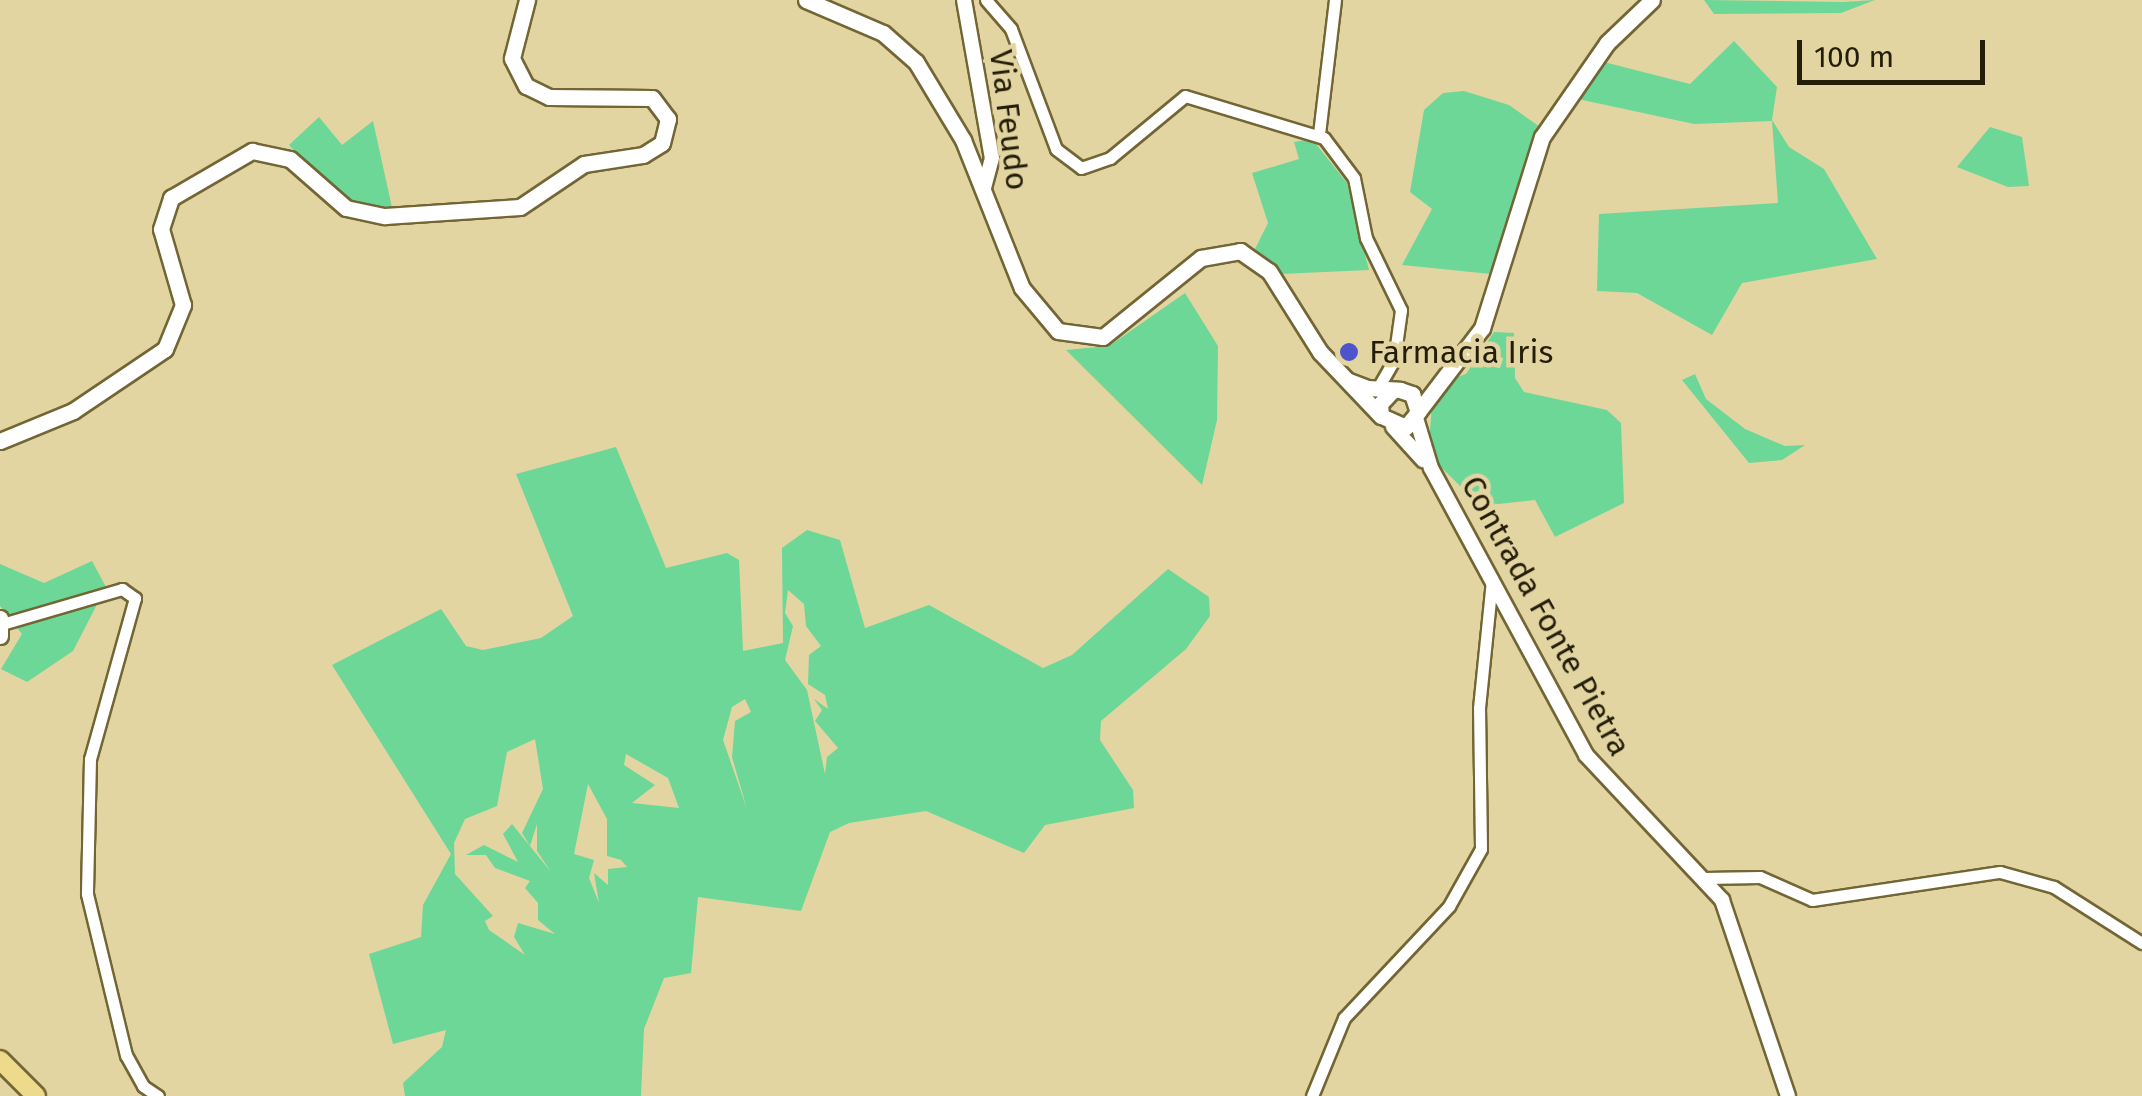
<!DOCTYPE html>
<style>
body{margin:0}
#map{position:relative;width:2142px;height:1096px;overflow:hidden;background:#e2d5a1;font-family:"Fira Sans",sans-serif}
div>[style]{position:absolute}
[style*='--x']{left:calc(var(--x)*1px);top:calc(var(--y)*1px);width:calc(var(--w)*1px);rotate:calc(var(--a)*1deg)}
.green>*{inset:0;background:#6dd798}
.roads{filter:drop-shadow(2px 0 #726635) drop-shadow(-2px 0 #726635) drop-shadow(0 2px #726635) drop-shadow(0 -2px #726635)}
.minor>*{height:11px;margin:-5.5px;padding:0 5.5px;transform-origin:5.5px;border-radius:5.5px;background:#fff}
.tertiary>*{height:14px;margin:-7px;padding:0 7px;transform-origin:7px;border-radius:7px;background:#fff}
.secondary>*{height:15px;margin:-7.5px;padding:0 7.5px;transform-origin:7.5px;border-radius:7.5px;background:#fff}
.trunk>*{height:18px;margin:-9px;padding:0 9px;transform-origin:9px;border-radius:9px;background:#eeda8b}
.dots>*{width:28px;height:28px;translate:-50% -50%;box-sizing:border-box;border:5px solid #e2d5a1;border-radius:50%}
span{translate:-50% -50%;white-space:nowrap;text-align:center;line-height:1.15;-webkit-text-stroke:9px #e2d5a1;paint-order:stroke}
.street-label{font-size:32px;color:#231d09}
.poi-label{font-size:32px;color:#231d09}
.left{translate:0 -50%;text-align:left}
.scale{position:absolute;left:1797px;top:40px;width:188px;height:45px;box-sizing:border-box;border:5px solid #231d09;border-top:0;padding-left:12px;font-size:30px;line-height:35px;white-space:nowrap;color:#231d09;-webkit-text-stroke:8px #e2d5a1;paint-order:stroke}
</style>
<div id="map">
<div class="green">
<i style="clip-path:polygon(1704px 0,1843px 2px,1875px 0,1841px 13px,1714px 14px)"></i>
<i style="clip-path:polygon(1734px 41px,1777px 87px,1772px 120px,1789px 147px,1824px 169px,1877px 259px,1742px 283px,1712px 335px,1637px 293px,1597px 291px,1599px 214px,1778px 203px,1772px 121px,1694px 124px,1578px 99px,1604px 62px,1690px 84px)"></i>
<i style="clip-path:polygon(1464px 91px,1509px 105px,1540px 127px,1491px 274px,1402px 265px,1432px 209px,1410px 192px,1424px 110px,1443px 93px)"></i>
<i style="clip-path:polygon(319px 117px,342px 145px,373px 121px,393px 212px,348px 207px,289px 145px)"></i>
<i style="clip-path:polygon(1990px 127px,2022px 137px,2029px 186px,2008px 187px,1957px 167px)"></i>
<i style="clip-path:polygon(1312px 139px,1347px 183px,1369px 270px,1280px 274px,1255px 249px,1268px 223px,1252px 173px,1299px 159px,1294px 142px)"></i>
<i style="clip-path:polygon(1185px 293px,1218px 346px,1217px 420px,1202px 485px,1066px 350px,1109px 346px)"></i>
<i style="clip-path:polygon(1494px 332px,1514px 333px,1515px 378px,1524px 392px,1607px 410px,1621px 423px,1624px 503px,1555px 537px,1535px 500px,1480px 506px,1440px 466px,1429px 444px,1432px 404px,1451px 379px,1466px 374px)"></i>
<i style="clip-path:polygon(1695px 374px,1706px 399px,1745px 429px,1785px 446px,1805px 445px,1782px 460px,1749px 463px,1682px 380px)"></i>
<i style="clip-path:polygon(evenodd,616px 447px,666px 568px,727px 553px,739px 560px,743px 651px,783px 643px,782px 548px,807px 530px,840px 540px,865px 628px,929px 605px,1043px 668px,1072px 655px,1168px 569px,1209px 597px,1210px 616px,1186px 649px,1101px 721px,1100px 740px,1133px 790px,1134px 808px,1045px 825px,1024px 853px,926px 811px,849px 823px,830px 832px,801px 911px,698px 897px,691px 973px,664px 978px,644px 1029px,641px 1096px,405px 1096px,403px 1083px,442px 1047px,446px 1030px,393px 1044px,369px 954px,421px 937px,423px 905px,451px 854px,332px 665px,441px 609px,466px 646px,483px 650px,541px 638px,573px 616px,516px 474px,616px 447px,788px 590px,804px 604px,806px 626px,821px 646px,809px 655px,808px 684px,825px 695px,828px 709px,814px 699px,822px 710px,815px 721px,838px 748px,827px 757px,825px 774px,807px 690px,785px 660px,793px 626px,785px 613px,788px 590px,616px 447px,745px 699px,751px 712px,735px 721px,732px 757px,747px 809px,723px 740px,732px 707px,745px 699px,616px 447px,535px 739px,543px 789px,522px 833px,530px 846px,537px 824px,537px 851px,551px 872px,512px 824px,503px 834px,518px 862px,484px 845px,466px 855px,486px 855px,495px 868px,530px 881px,525px 888px,538px 903px,538px 920px,555px 934px,518px 923px,514px 937px,525px 955px,489px 930px,485px 921px,493px 916px,455px 874px,454px 843px,465px 819px,497px 806px,507px 752px,535px 739px,616px 447px,626px 754px,668px 778px,679px 808px,632px 803px,655px 785px,624px 765px,626px 754px,616px 447px,588px 784px,607px 819px,607px 856px,621px 860px,627px 867px,608px 869px,608px 885px,594px 873px,599px 903px,589px 878px,594px 860px,574px 854px,588px 784px)"></i>
<i style="clip-path:polygon(92px 561px,106px 587px,73px 651px,27px 682px,1px 669px,22px 634px,0 606px,0 564px,44px 583px)"></i>
</div>
<div class="roads">
<div class="minor">
<i style="--x:986;--y:0;--w:38;--a:49"></i>
<i style="--x:1011;--y:29;--w:128;--a:69.4"></i>
<i style="--x:1056;--y:149;--w:31;--a:37"></i>
<i style="--x:1081;--y:168;--w:31;--a:-19"></i>
<i style="--x:1110;--y:158;--w:97;--a:-39.6"></i>
<i style="--x:1185;--y:96;--w:145;--a:16.8"></i>
<i style="--x:1324;--y:138;--w:50;--a:53.1"></i>
<i style="--x:1354;--y:178;--w:61;--a:78.7"></i>
<i style="--x:1366;--y:238;--w:80;--a:64.1"></i>
<i style="--x:1401;--y:310;--w:50;--a:98"></i>
<i style="--x:1394;--y:360;--w:34;--a:120"></i>
<i style="--x:1319;--y:134;--w:135;--a:-83.2"></i>
<i style="--x:2;--y:624;--w:125;--a:-16.3"></i>
<i style="--x:122;--y:589;--w:16;--a:35"></i>
<i style="--x:135;--y:598;--w:167;--a:105.6"></i>
<i style="--x:90;--y:759;--w:135;--a:91.3"></i>
<i style="--x:87;--y:894;--w:166;--a:76.4"></i>
<i style="--x:126;--y:1055;--w:35;--a:61"></i>
<i style="--x:143;--y:1086;--w:18;--a:34"></i>
<i style="--x:1705;--y:878;--w:55;--a:-1"></i>
<i style="--x:1760;--y:877;--w:57;--a:23.9"></i>
<i style="--x:1812;--y:900;--w:190;--a:-8.5"></i>
<i style="--x:2000;--y:872;--w:56;--a:15.5"></i>
<i style="--x:2054;--y:887;--w:104;--a:32.5"></i>
<i style="--x:1312;--y:1096;--w:84;--a:-67.7"></i>
<i style="--x:1344;--y:1018;--w:154;--a:-46.8"></i>
<i style="--x:1449;--y:906;--w:65;--a:-60.7"></i>
<i style="--x:1481;--y:849;--w:141;--a:-90.8"></i>
<i style="--x:1479;--y:708;--w:130;--a:-84.2"></i>
</div>
<div class="tertiary">
<i style="--x:964;--y:0;--w:160;--a:80"></i>
<i style="--x:992;--y:158;--w:30;--a:105"></i>
<i style="--x:1416;--y:418;--w:52;--a:73.3"></i>
<i style="--x:1431;--y:468;--w:326;--a:61.6"></i>
<i style="--x:1586;--y:755;--w:199;--a:46.8"></i>
<i style="--x:1722;--y:900;--w:207;--a:71.4"></i>
<i style="--x:1393;--y:427;--w:45;--a:47.7"></i>
</div>
<div class="secondary">
<i style="--x:806;--y:0;--w:84;--a:23.2"></i>
<i style="--x:883;--y:33;--w:44;--a:41.3"></i>
<i style="--x:916;--y:62;--w:91;--a:58.9"></i>
<i style="--x:963;--y:140;--w:159;--a:68.3"></i>
<i style="--x:1022;--y:288;--w:56;--a:50.1"></i>
<i style="--x:1058;--y:331;--w:45;--a:7.6"></i>
<i style="--x:1103;--y:337;--w:126;--a:-38.9"></i>
<i style="--x:1201;--y:258;--w:40;--a:-10"></i>
<i style="--x:1240;--y:251;--w:35;--a:35"></i>
<i style="--x:1269;--y:271;--w:96;--a:57.8"></i>
<i style="--x:1320;--y:352;--w:88;--a:46.4"></i>
<i style="--x:1349;--y:381;--w:19;--a:21"></i>
<i style="--x:1367;--y:388;--w:33;--a:3"></i>
<i style="--x:1400;--y:390;--w:13;--a:18"></i>
<i style="--x:1412;--y:394;--w:19;--a:72"></i>
<i style="--x:1418;--y:412;--w:19;--a:129"></i>
<i style="--x:1406;--y:427;--w:27;--a:-156"></i>
<i style="--x:1381;--y:416;--w:12;--a:-95"></i>
<i style="--x:1380;--y:404;--w:19;--a:-47"></i>
<i style="--x:1418;--y:412;--w:106;--a:-52.7"></i>
<i style="--x:1482;--y:328;--w:200;--a:-72.6"></i>
<i style="--x:1542;--y:137;--w:114;--a:-55.3"></i>
<i style="--x:1607;--y:43;--w:62;--a:-43.7"></i>
<i style="--x:0;--y:441;--w:79;--a:-22.3"></i>
<i style="--x:73;--y:411;--w:111;--a:-34"></i>
<i style="--x:165;--y:349;--w:48;--a:-67.8"></i>
<i style="--x:183;--y:305;--w:79;--a:-106.1"></i>
<i style="--x:161;--y:229;--w:33;--a:-72"></i>
<i style="--x:171;--y:198;--w:94;--a:-30.1"></i>
<i style="--x:252;--y:151;--w:39;--a:12"></i>
<i style="--x:290;--y:159;--w:74;--a:41.2"></i>
<i style="--x:346;--y:208;--w:40;--a:12"></i>
<i style="--x:385;--y:216;--w:135;--a:-3.8"></i>
<i style="--x:520;--y:207;--w:77;--a:-33.9"></i>
<i style="--x:584;--y:164;--w:60;--a:-8.7"></i>
<i style="--x:643;--y:155;--w:22;--a:-32"></i>
<i style="--x:662;--y:143;--w:25;--a:-76"></i>
<i style="--x:668;--y:119;--w:26;--a:-127"></i>
<i style="--x:652;--y:98;--w:103;--a:-179.4"></i>
<i style="--x:549;--y:97;--w:25;--a:-154"></i>
<i style="--x:526;--y:86;--w:31;--a:-117"></i>
<i style="--x:512;--y:58;--w:60;--a:-75.5"></i>
<i style="--x:0;--y:618;--w:18;--a:90"></i>
</div>
<div class="trunk">
<i style="--x:0;--y:1060;--w:51;--a:45"></i>
</div>
</div>
<div class="dots">
<i style="left:1349px;top:352px;background:#4e55cb"></i>
</div>
<div class="street-label">
<span style="left:1009px;top:120px;rotate:83deg">Via Feudo</span>
<span style="left:1546px;top:616px;rotate:61deg">Contrada Fonte Pietra</span>
</div>
<div class="poi-label">
<span class="left" style="left:1369px;top:352px">Farmacia Iris</span>
</div>
<div class="scale">100 m</div>
</div>
